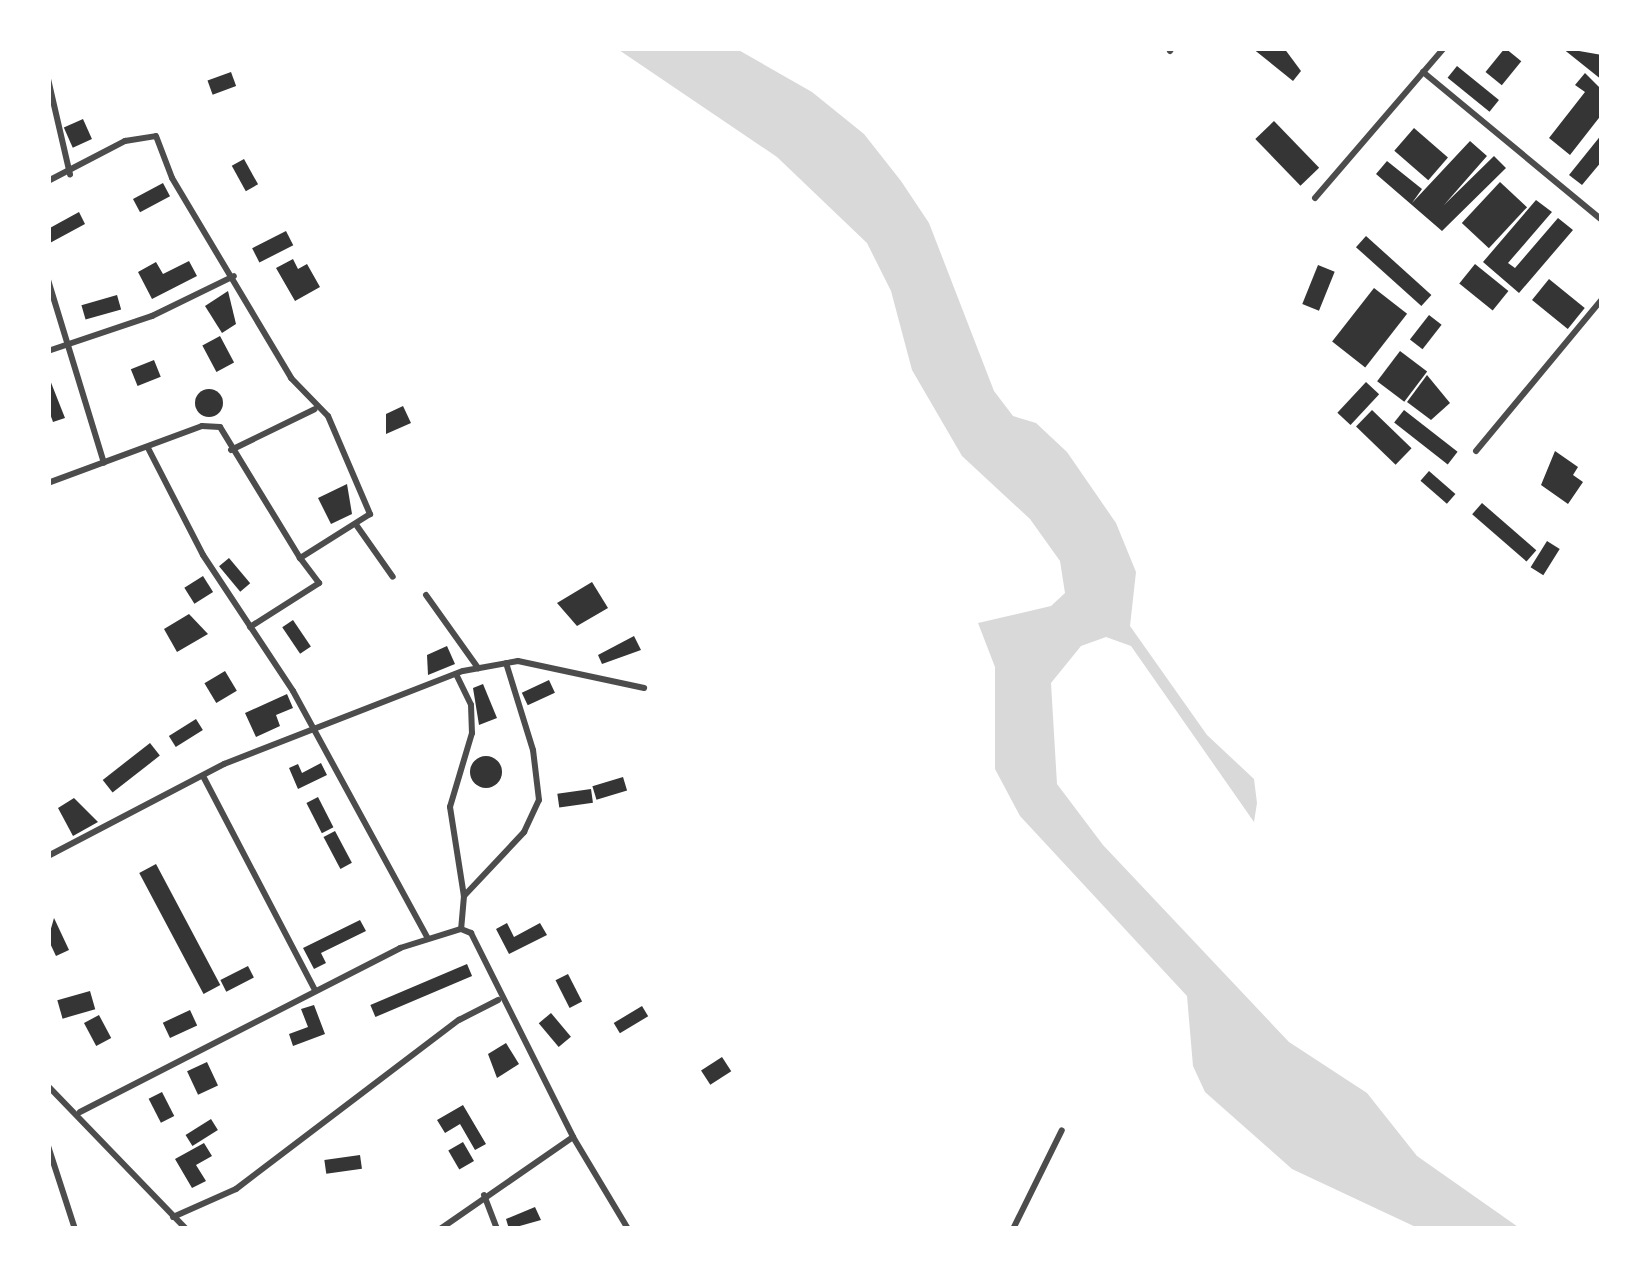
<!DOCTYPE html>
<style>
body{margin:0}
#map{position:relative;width:1650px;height:1277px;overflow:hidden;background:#fff;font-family:Inter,sans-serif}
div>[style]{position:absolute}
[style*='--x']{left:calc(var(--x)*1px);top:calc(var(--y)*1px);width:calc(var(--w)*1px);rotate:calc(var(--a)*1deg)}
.water>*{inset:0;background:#d9d9d9}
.building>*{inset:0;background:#353535;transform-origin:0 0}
.round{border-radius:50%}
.minor>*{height:6px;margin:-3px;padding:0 3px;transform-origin:3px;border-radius:3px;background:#4c4c4c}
span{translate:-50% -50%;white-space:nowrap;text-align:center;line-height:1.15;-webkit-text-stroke:10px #fff;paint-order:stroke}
.frame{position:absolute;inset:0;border:51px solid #fff;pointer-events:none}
</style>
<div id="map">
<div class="water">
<i style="clip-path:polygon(616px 48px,735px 48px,812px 92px,864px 134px,901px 181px,929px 223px,994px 391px,1013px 416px,1036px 423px,1067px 452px,1116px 523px,1136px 572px,1130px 626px,1207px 735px,1254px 779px,1257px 803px,1254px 822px,1131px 646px,1106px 637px,1081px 646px,1051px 683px,1057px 784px,1103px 845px,1289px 1042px,1367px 1093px,1417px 1156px,1521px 1229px,1420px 1229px,1292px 1169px,1205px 1092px,1193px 1066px,1187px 996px,1020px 816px,995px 769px,995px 667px,978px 623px,1051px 606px,1065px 593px,1060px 561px,1030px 519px,962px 456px,912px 370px,891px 291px,867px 243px,777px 157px)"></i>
</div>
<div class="building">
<i style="clip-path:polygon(1252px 48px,1284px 48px,1301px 71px,1293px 81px)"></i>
<i style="left:1505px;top:48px;width:21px;height:31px;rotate:39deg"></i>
<i style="clip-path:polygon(1562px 48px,1602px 55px,1602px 80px)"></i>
<i style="left:1457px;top:66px;width:54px;height:15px;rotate:39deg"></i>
<i style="left:231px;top:72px;width:15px;height:25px;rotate:70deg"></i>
<i style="clip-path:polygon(1585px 73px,1602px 90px,1602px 114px,1570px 155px,1549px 138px,1585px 92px,1575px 85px)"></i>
<i style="left:83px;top:119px;width:22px;height:21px;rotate:66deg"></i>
<i style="left:1274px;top:121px;width:65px;height:26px;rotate:46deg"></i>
<i style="left:1414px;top:128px;width:45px;height:30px;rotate:41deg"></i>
<i style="clip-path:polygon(1602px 134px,1602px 161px,1582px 185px,1569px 175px)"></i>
<i style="clip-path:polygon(1470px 141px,1487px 156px,1444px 205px,1494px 156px,1506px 168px,1442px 231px,1376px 174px,1387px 161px,1422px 189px,1412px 203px)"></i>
<i style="left:244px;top:159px;width:29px;height:14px;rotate:61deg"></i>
<i style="left:1500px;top:182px;width:37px;height:56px;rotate:43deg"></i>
<i style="left:163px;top:183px;width:15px;height:34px;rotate:62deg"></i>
<i style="clip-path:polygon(1536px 200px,1552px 212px,1508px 263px,1515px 268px,1558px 218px,1573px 230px,1519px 293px,1483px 262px)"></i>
<i style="clip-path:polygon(79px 212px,85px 224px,48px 244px,48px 229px)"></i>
<i style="left:286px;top:231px;width:16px;height:38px;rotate:63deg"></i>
<i style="left:1366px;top:236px;width:88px;height:15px;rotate:42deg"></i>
<i style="clip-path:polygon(293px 259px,298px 269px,307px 264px,320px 287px,295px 301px,276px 268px)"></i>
<i style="clip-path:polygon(189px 261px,197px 276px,152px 299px,138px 272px,156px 262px,163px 274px)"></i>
<i style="left:1475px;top:264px;width:43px;height:25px;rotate:39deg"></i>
<i style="left:1318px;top:265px;width:18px;height:42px;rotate:22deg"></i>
<i style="left:1549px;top:279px;width:46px;height:27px;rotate:39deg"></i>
<i style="left:1374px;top:288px;width:42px;height:68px;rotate:38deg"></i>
<i style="clip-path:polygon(228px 291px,236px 324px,222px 333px,205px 306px)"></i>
<i style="left:117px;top:295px;width:15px;height:37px;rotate:74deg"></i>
<i style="left:1429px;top:315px;width:16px;height:31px;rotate:38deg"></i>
<i style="left:220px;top:336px;width:30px;height:20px;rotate:62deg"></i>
<i style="left:1400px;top:351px;width:34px;height:38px;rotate:37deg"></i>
<i style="left:154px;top:360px;width:18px;height:25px;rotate:68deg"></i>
<i style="clip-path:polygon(48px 375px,65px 418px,53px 422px,48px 408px)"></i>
<i style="clip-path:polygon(1427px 375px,1450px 403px,1431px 420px,1407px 402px)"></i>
<i style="left:1366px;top:382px;width:18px;height:42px;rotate:43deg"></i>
<i class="round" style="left:195px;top:389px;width:28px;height:28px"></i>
<i style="clip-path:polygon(403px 406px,411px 423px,386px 434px,386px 414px)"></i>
<i style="left:1372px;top:410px;width:55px;height:23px;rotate:44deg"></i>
<i style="left:1404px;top:410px;width:68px;height:16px;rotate:38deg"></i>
<i style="clip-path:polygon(1555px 451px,1578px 467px,1573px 475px,1583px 482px,1568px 504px,1541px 485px)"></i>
<i style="left:1429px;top:471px;width:35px;height:13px;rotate:41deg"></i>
<i style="clip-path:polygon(347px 484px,352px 514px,331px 524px,318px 498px)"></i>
<i style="left:1482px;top:503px;width:72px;height:15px;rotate:41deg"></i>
<i style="left:1547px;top:541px;width:15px;height:31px;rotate:32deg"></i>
<i style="left:229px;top:558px;width:33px;height:13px;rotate:50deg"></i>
<i style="left:203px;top:576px;width:19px;height:22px;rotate:58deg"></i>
<i style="clip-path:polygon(592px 582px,608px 608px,577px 626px,557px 603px)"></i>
<i style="clip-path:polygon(189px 614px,208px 634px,177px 652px,164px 629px)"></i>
<i style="left:293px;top:620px;width:32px;height:13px;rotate:56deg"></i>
<i style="clip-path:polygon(634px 636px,641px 650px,602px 664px,598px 655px)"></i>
<i style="clip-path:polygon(447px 646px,455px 664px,428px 675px,427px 655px)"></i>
<i style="left:225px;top:671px;width:23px;height:24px;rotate:59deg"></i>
<i style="left:549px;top:680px;width:14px;height:30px;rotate:65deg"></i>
<i style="clip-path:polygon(483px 684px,497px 718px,479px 725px,473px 688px)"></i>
<i style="clip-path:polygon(287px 694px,293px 708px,276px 715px,280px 726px,256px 737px,245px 713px)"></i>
<i style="left:196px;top:719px;width:13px;height:32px;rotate:58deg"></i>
<i style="left:150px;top:743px;width:16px;height:60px;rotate:52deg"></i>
<i class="round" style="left:470px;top:756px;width:32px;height:32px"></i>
<i style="clip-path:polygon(321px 763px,327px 775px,298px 789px,289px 768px,298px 764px,302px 773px)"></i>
<i style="left:623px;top:777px;width:14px;height:32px;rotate:73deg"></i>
<i style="left:591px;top:789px;width:14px;height:34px;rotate:82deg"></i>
<i style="left:318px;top:797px;width:34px;height:13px;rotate:63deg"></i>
<i style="clip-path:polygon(74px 798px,98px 822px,73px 836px,58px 808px)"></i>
<i style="left:335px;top:831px;width:36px;height:13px;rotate:62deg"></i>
<i style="left:156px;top:864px;width:137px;height:19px;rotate:62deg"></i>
<i style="clip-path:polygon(54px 918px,69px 950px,56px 956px,48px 939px)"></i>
<i style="clip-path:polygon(360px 920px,366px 931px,321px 953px,326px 963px,314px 969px,303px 948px)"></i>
<i style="clip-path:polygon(507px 923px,514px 937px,540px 923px,547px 935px,509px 954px,496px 929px)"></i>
<i style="left:467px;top:964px;width:13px;height:105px;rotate:67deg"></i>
<i style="left:248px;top:966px;width:13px;height:31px;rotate:63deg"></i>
<i style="left:568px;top:974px;width:31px;height:14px;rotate:63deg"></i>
<i style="left:90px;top:991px;width:19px;height:34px;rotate:74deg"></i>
<i style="clip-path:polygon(314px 1005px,325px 1034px,293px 1046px,289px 1034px,308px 1027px,301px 1009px)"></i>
<i style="left:642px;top:1006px;width:12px;height:33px;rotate:59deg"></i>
<i style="left:190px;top:1010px;width:17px;height:30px;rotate:65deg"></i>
<i style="left:551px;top:1013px;width:31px;height:16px;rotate:50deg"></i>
<i style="left:99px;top:1015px;width:26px;height:17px;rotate:62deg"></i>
<i style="clip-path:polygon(506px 1043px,519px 1064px,497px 1078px,488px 1054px)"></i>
<i style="left:722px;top:1057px;width:17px;height:25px;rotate:57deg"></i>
<i style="left:207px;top:1062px;width:26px;height:22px;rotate:65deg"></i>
<i style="left:162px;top:1092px;width:27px;height:15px;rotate:63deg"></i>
<i style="clip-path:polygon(463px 1105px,486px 1144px,475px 1150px,460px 1124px,445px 1133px,437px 1120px)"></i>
<i style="left:211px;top:1119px;width:13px;height:30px;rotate:58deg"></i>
<i style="left:463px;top:1142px;width:22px;height:17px;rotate:60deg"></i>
<i style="clip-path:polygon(204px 1143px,212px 1156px,196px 1165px,206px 1181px,192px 1188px,175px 1159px)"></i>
<i style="left:360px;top:1155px;width:14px;height:36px;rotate:82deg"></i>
<i style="clip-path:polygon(535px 1207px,541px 1220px,509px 1229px,506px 1219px)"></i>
</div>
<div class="minor">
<i style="--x:1170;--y:51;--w:4;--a:-56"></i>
<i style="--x:1423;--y:72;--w:232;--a:39.6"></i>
<i style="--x:48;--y:79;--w:98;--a:77"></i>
<i style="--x:48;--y:181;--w:87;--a:-27.5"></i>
<i style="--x:125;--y:141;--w:31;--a:-9"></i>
<i style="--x:156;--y:136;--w:45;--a:69.1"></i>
<i style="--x:172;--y:178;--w:233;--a:59.2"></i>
<i style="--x:291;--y:378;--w:53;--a:45.8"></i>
<i style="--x:328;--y:416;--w:107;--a:66.8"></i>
<i style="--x:370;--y:514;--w:83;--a:147.8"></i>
<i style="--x:300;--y:558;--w:153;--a:-121.4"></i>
<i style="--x:220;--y:427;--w:18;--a:-177"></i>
<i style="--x:202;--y:426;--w:164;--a:159.7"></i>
<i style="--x:1315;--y:198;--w:198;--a:-49.3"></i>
<i style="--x:48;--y:280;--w:191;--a:73"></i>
<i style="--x:48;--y:351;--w:110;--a:-18.6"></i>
<i style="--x:152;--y:316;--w:91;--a:-26"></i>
<i style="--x:148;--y:448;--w:120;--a:62.8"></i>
<i style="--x:203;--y:555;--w:163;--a:56.5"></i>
<i style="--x:293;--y:691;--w:280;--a:61.4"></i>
<i style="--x:231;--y:450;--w:93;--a:-26"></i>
<i style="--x:1476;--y:451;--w:197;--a:-50.3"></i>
<i style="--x:357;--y:526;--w:62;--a:54.8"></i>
<i style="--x:426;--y:595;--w:90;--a:54.5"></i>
<i style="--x:250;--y:627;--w:82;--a:-32.5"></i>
<i style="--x:319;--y:583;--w:31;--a:-127"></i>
<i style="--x:456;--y:674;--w:34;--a:64"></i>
<i style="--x:471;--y:705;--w:28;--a:88"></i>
<i style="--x:472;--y:733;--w:77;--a:106.6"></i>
<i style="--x:450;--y:807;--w:90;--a:81.1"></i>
<i style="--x:464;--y:896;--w:33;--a:95"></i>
<i style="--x:203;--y:776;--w:242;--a:62.4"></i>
<i style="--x:48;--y:856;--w:199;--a:-27.6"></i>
<i style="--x:224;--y:764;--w:256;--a:-21.3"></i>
<i style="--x:463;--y:671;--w:56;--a:-10.3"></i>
<i style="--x:518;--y:661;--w:129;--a:12.1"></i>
<i style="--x:464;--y:896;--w:88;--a:-46.8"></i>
<i style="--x:524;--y:832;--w:35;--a:-65"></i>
<i style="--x:539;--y:800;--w:50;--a:-96.8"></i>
<i style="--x:533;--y:750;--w:91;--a:-107.2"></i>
<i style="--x:48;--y:1086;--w:199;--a:46"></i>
<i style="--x:80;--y:1112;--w:360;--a:-27.1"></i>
<i style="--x:400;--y:948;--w:64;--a:-17.3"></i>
<i style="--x:461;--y:929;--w:11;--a:22"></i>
<i style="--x:471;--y:933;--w:228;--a:63.4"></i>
<i style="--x:573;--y:1137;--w:162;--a:145.3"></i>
<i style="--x:573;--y:1137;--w:107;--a:59.1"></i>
<i style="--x:48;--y:1146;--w:87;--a:72"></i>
<i style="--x:484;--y:1195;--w:36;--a:69"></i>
<i style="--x:173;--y:1217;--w:69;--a:-24"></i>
<i style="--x:236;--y:1189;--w:280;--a:-37.2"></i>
<i style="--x:459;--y:1020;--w:44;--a:-27.1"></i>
<i style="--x:1013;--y:1229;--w:110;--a:-63.7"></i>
</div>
<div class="frame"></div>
</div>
